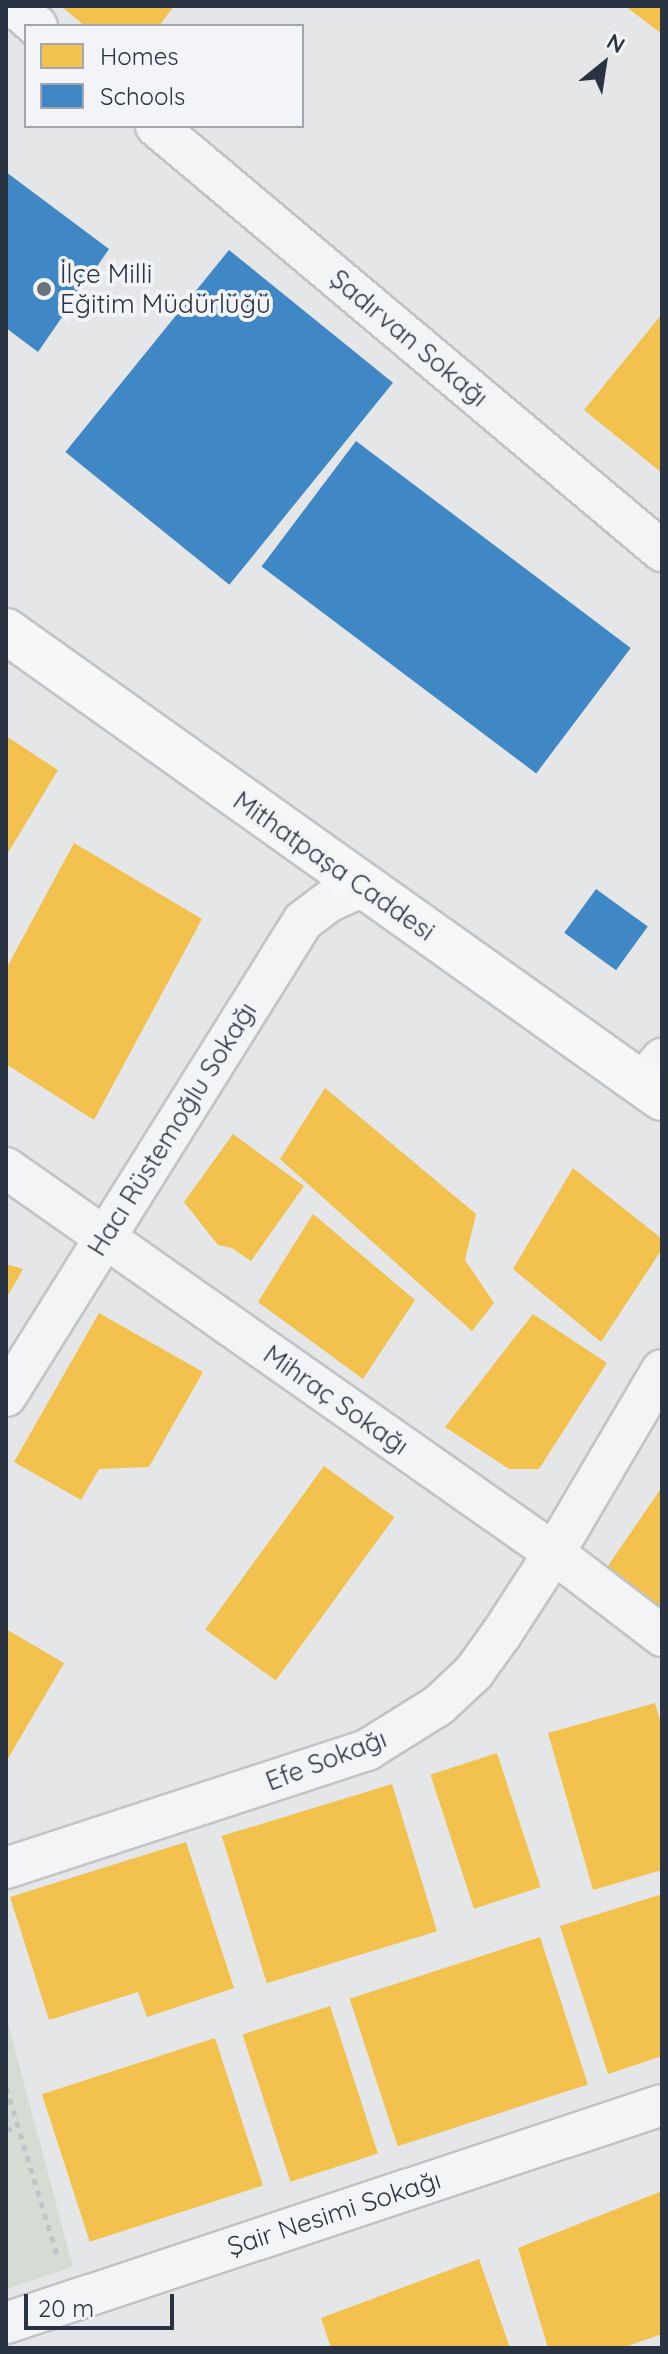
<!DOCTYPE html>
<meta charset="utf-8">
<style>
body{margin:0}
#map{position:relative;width:668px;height:2354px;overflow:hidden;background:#e4e6e8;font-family:Quicksand,sans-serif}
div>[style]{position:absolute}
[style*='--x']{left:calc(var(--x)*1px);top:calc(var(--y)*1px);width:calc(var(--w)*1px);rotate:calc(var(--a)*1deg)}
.green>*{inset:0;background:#d5dcd4}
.homes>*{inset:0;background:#f2c14e;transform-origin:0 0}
.schools>*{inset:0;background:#3f88c5;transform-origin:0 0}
.path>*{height:5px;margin-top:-2.5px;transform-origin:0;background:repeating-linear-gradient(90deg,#c3c4c8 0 6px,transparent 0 12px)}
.roads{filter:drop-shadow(2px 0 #c2c4c6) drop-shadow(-2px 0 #c2c4c6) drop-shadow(0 2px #c2c4c6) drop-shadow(0 -2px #c2c4c6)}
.street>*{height:40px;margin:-20px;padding:0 20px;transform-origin:20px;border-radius:20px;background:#f3f4f5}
.primary>*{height:44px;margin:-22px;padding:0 22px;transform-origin:22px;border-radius:22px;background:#f7f7f7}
.dots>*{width:22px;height:22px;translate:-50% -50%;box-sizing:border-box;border:4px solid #f2f4f8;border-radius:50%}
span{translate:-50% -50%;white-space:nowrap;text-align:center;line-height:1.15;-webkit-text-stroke:8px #f2f4f8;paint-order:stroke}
.poi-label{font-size:26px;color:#2a3342}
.left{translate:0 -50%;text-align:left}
.street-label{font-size:26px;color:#2a3342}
.frame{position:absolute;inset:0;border:8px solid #2a3342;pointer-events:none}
.legend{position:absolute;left:24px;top:24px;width:280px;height:104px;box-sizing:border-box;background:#f2f4f8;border:2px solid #a2a7af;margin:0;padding:10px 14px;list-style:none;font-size:24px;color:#2a3342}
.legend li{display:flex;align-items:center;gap:16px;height:40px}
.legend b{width:40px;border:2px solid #a2a7af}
.north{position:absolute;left:564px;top:24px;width:80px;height:80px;-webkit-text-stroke:6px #f2f4f8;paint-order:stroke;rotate:30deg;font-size:22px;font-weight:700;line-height:32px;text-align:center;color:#2a3342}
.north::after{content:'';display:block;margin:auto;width:28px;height:36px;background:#2a3342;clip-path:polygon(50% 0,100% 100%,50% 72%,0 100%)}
.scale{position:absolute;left:24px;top:2294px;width:150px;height:36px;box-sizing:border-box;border:4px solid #2a3342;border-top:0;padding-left:10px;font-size:24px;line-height:28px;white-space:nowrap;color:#2a3342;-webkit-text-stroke:6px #f2f4f8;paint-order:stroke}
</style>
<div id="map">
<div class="green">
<i style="clip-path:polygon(6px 2016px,73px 2267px,6px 2289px)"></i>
</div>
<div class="homes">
<i style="clip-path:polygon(61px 6px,174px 6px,159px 26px,85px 26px)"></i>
<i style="clip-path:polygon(625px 6px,662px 6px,662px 34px)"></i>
<i style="clip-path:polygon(662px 314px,662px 473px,584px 410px)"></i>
<i style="clip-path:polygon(6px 736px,58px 770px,6px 856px)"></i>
<i style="clip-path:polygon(74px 843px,202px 919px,94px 1120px,6px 1064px,6px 969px)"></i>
<i style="clip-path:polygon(325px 1088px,476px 1214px,465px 1260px,494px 1303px,472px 1331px,280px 1159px)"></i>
<i style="clip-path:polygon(233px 1134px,304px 1186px,251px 1261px,232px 1248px,218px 1245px,184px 1202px)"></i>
<i style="clip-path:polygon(573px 1168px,662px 1239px,662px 1249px,601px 1342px,513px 1269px)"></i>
<i style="clip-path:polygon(313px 1214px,415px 1300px,363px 1379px,258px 1302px)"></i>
<i style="clip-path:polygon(6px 1264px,23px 1269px,6px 1299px)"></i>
<i style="clip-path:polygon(99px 1313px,203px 1372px,149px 1467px,99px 1469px,81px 1500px,14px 1462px)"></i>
<i style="clip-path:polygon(533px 1314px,607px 1363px,539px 1469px,509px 1469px,445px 1427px)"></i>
<i style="left:324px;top:1466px;width:87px;height:202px;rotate:36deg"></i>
<i style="clip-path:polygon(662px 1487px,662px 1614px,603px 1573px)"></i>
<i style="clip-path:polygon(6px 1629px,64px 1663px,6px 1762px)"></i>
<i style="clip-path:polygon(655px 1703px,662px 1727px,662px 1870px,593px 1890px,548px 1733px)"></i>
<i style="left:497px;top:1753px;width:141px;height:70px;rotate:72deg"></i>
<i style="left:392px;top:1784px;width:154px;height:178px;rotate:73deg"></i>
<i style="clip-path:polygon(186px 1842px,234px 1988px,147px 2017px,138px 1992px,49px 2020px,10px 1897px)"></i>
<i style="clip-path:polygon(662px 1894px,662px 2056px,608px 2074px,560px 1926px)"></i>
<i style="left:540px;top:1937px;width:155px;height:200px;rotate:72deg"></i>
<i style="left:330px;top:2006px;width:155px;height:92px;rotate:72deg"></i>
<i style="left:215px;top:2038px;width:155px;height:182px;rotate:72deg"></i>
<i style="clip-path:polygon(662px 2191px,662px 2334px,622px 2348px,548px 2348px,518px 2248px)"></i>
<i style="clip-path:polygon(479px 2259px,510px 2348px,331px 2348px,321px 2318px)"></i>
</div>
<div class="schools">
<i style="clip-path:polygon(6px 172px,109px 249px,38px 352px,6px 328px)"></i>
<i style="left:229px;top:250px;width:211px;height:260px;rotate:39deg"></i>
<i style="left:356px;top:441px;width:344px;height:157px;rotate:37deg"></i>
<i style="left:596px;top:889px;width:64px;height:54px;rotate:36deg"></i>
</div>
<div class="path">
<i style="--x:6;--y:2087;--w:179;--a:73.1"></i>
<i style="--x:6;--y:2130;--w:12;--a:-14"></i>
</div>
<div class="roads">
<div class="street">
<i style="--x:14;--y:6;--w:30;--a:41"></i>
<i style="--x:156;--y:126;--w:661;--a:40.03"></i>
<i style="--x:641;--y:1084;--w:33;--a:-50"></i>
<i style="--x:6;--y:1168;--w:670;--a:35.09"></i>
<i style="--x:554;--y:1553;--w:136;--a:37.5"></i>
<i style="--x:6;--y:1396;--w:560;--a:-57.98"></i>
<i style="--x:303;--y:921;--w:34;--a:-37"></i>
<i style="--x:330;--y:901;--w:35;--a:-24"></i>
<i style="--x:6;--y:1868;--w:380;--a:-18.1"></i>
<i style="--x:367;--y:1750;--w:85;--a:-32"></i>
<i style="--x:439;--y:1705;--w:48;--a:-43.3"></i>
<i style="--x:474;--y:1672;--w:48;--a:-54.3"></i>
<i style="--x:502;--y:1633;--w:95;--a:-57"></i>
<i style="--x:554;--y:1553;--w:212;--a:-59.5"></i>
<i style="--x:6;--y:2323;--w:691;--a:-18.38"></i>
</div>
<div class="primary">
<i style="--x:6;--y:631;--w:805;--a:35.45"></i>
</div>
</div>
<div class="dots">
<i style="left:44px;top:289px;background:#6b727c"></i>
</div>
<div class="poi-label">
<span class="left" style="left:60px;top:289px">İlçe Milli<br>Eğitim Müdürlüğü</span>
</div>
<div class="street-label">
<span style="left:409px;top:338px;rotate:40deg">Şadırvan Sokağı</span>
<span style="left:334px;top:866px;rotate:35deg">Mithatpaşa Caddesi</span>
<span style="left:172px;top:1129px;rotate:-58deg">Hacı Rüstemoğlu Sokağı</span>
<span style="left:336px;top:1400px;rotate:35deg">Mihraç Sokağı</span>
<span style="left:326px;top:1760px;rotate:-21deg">Efe Sokağı</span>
<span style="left:334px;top:2213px;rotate:-18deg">Şair Nesimi Sokağı</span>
</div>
<div class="frame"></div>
<ul class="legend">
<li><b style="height:22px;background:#f2c14e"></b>Homes</li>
<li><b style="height:22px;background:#3f88c5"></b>Schools</li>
</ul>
<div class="north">N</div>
<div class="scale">20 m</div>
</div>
